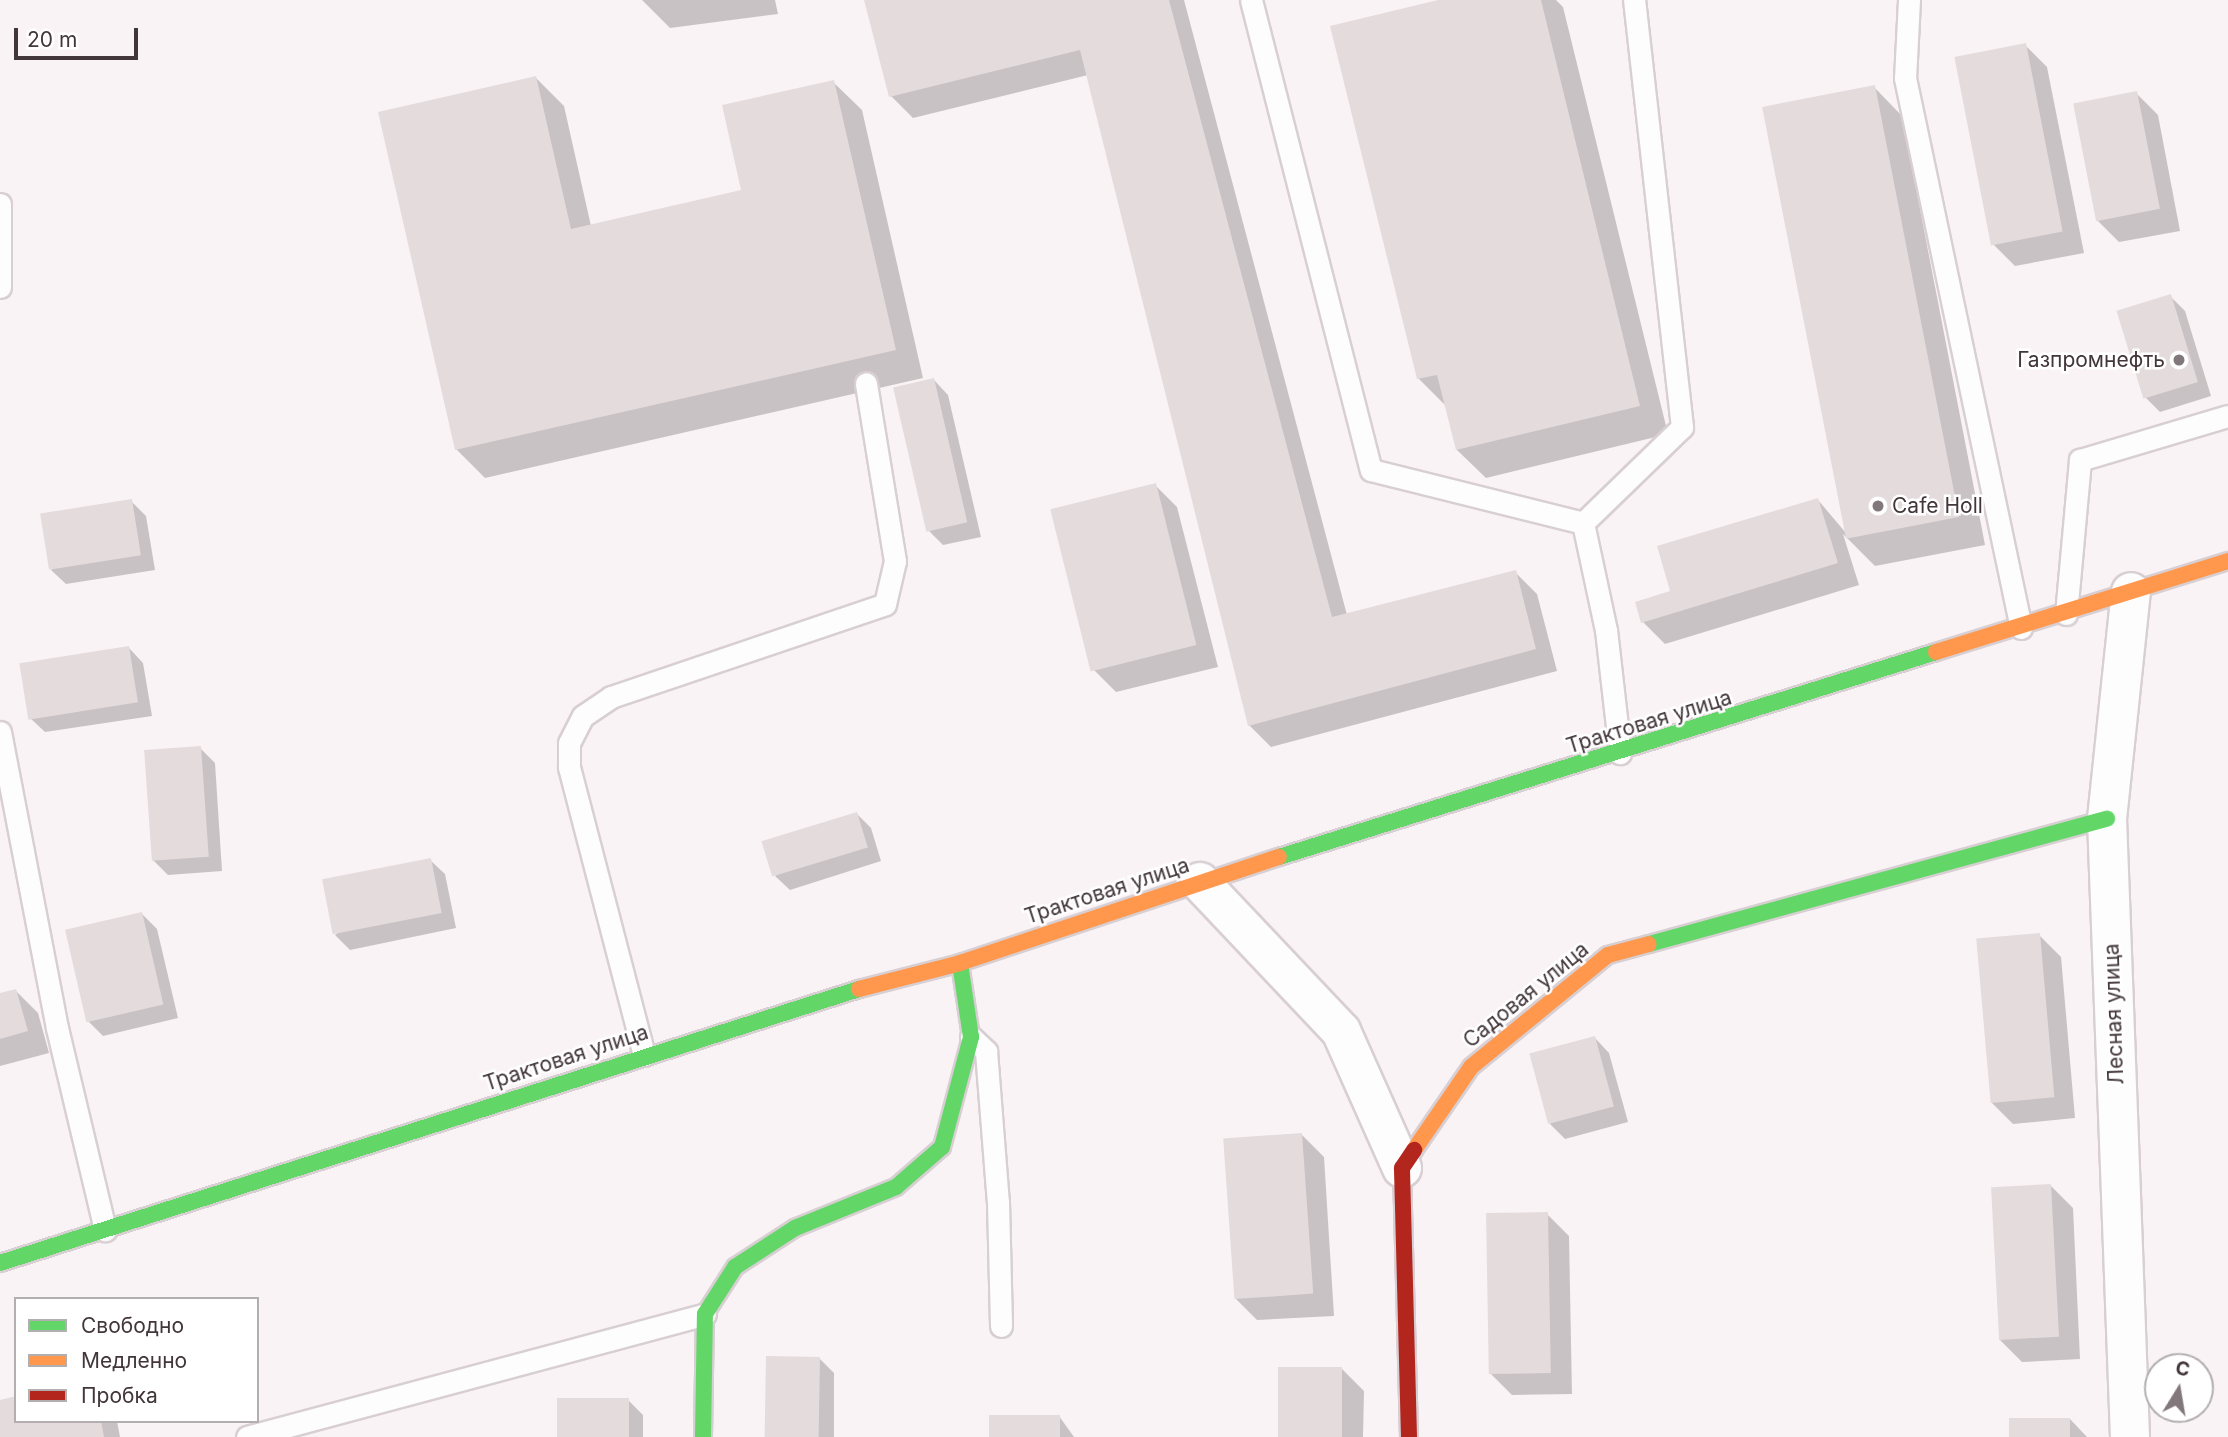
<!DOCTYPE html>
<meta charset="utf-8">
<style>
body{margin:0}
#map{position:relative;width:2228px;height:1437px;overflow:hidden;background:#faf3f6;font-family:Inter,sans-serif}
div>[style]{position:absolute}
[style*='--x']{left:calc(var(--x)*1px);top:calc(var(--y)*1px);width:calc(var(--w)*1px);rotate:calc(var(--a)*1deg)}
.shadow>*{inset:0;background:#0003}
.building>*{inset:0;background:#e4dbdc;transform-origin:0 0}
.roads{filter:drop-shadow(2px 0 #d8cfd3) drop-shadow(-2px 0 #d8cfd3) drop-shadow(0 2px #d8cfd3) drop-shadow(0 -2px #d8cfd3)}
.lane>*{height:21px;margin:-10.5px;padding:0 10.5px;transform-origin:10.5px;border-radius:10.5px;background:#fefdfe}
.street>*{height:38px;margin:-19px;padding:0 19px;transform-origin:19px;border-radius:19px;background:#fefdfe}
.fast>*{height:16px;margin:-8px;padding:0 8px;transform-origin:8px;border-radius:8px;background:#63d668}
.slow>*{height:16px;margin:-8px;padding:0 8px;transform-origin:8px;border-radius:8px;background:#ff974d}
.jam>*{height:16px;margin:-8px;padding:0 8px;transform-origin:8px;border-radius:8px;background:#b3261e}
.dots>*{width:19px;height:19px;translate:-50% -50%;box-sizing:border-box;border:4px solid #fff;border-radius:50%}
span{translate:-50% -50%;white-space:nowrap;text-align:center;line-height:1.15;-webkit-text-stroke:5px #fff;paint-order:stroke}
.poi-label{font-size:21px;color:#42363b}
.right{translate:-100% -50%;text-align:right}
.left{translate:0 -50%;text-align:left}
.street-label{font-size:21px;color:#42363b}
.legend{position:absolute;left:14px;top:1297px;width:245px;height:126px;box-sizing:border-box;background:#fff;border:2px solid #b3afb1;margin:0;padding:9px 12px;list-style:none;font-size:21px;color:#42363b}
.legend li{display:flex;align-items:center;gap:14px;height:35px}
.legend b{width:35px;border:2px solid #b3afb1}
.north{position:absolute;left:2144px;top:1353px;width:70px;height:70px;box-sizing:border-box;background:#fff;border:2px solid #b3afb1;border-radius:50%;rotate:11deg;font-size:19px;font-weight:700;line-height:28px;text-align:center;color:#42363b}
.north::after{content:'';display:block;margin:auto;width:24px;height:32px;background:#82787c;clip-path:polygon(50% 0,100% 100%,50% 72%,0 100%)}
.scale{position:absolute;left:14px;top:28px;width:124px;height:32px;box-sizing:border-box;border:4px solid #42363b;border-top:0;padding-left:9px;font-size:21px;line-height:24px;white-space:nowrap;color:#42363b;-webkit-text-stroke:5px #fff;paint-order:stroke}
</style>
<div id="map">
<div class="shadow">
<i style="clip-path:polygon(642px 0,775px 0,778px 14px,670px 28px)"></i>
<i style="clip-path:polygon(866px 0,1184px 0,1347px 615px,1515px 572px,1537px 594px,1557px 671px,1271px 747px,1249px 725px,1088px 75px,913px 118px,891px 96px)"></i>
<i style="clip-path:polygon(1446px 0,1556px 0,1563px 7px,1668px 434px,1486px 478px,1457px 450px,1447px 407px,1418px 378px)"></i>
<i style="clip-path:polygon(2025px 45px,2047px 67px,2084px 253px,2015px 266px,1993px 244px)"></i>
<i style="clip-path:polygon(536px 78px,564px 106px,591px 226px,743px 192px,833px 82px,862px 110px,923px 378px,485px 478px,456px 449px)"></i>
<i style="clip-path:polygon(1874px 87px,1902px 116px,1985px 545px,1875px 566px,1843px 534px,1859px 585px,1665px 644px,1643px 622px,1672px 592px,1818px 500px,1846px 533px)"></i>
<i style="clip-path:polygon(2136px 93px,2158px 115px,2180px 231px,2119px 242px,2097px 220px)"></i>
<i style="clip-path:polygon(2170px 296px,2185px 311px,2211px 396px,2160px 412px,2145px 397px)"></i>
<i style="clip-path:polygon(934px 380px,948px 395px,981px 537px,943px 545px,928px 530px)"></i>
<i style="clip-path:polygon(1155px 485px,1177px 507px,1218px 667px,1116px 692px,1094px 670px)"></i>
<i style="clip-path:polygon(131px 501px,146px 516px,155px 570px,66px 584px,51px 570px)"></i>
<i style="clip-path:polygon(129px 648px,143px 663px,152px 716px,45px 732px,30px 718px)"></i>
<i style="clip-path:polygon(200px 748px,215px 763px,222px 871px,168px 875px,153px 860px)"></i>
<i style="clip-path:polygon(856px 813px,871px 828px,881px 861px,790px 890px,775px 876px)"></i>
<i style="clip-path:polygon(430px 860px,445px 874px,456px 928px,350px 950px,335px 935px)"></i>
<i style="clip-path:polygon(142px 914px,157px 929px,178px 1018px,103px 1036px,88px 1021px)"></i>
<i style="clip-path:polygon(2039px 935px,2061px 957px,2075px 1118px,2013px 1124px,1991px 1102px)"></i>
<i style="clip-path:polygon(16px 991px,38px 1013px,49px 1053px,0 1066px,0 995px)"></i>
<i style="clip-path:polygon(1595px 1038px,1609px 1053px,1628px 1122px,1565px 1139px,1550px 1124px)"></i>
<i style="clip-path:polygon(1302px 1135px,1324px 1157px,1334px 1316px,1257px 1320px,1235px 1298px)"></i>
<i style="clip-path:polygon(2051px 1186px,2073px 1208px,2080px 1359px,2022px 1362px,2000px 1340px)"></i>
<i style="clip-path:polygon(1547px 1214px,1569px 1236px,1572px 1394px,1512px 1395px,1490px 1373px)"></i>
<i style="clip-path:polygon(819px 1358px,834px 1373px,834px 1437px,767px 1437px)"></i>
<i style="clip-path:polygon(1342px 1369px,1364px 1391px,1363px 1437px,1279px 1437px)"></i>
<i style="clip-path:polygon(628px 1400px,643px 1415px,643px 1437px,560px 1437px)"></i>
<i style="clip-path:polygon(0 1401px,16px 1421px,117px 1421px,120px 1437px,0 1437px)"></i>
<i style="clip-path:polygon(1059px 1416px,1074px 1437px,991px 1437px)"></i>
<i style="clip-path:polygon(2070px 1419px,2087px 1437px,2011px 1437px)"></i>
</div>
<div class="building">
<i style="clip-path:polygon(864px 0,1169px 0,1332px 617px,1516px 570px,1536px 649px,1248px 726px,1080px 50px,889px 97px)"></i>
<i style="clip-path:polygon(1438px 0,1541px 0,1640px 406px,1456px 450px,1437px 375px,1417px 379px,1330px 26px)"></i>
<i style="left:2026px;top:43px;width:192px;height:73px;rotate:79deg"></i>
<i style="clip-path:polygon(536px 76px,571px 229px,741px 190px,722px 105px,834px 80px,896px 350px,455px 450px,378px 112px)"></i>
<i style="left:1875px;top:85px;width:440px;height:115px;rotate:79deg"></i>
<i style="left:2137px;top:91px;width:120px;height:65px;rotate:79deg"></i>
<i style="left:2171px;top:294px;width:92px;height:57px;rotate:73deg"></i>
<i style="left:934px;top:378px;width:148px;height:42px;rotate:77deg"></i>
<i style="left:1156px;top:483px;width:167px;height:109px;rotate:76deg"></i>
<i style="clip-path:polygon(1818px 498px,1838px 563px,1641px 623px,1635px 602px,1670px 591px,1657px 546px)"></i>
<i style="left:132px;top:499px;width:57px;height:93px;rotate:81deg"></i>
<i style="left:129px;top:646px;width:57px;height:111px;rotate:81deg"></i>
<i style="left:201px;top:746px;width:111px;height:57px;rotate:86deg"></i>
<i style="left:857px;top:812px;width:37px;height:100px;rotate:73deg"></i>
<i style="left:431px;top:858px;width:56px;height:111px;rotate:79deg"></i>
<i style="left:142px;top:912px;width:95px;height:79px;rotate:77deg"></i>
<i style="left:2040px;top:933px;width:165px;height:64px;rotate:85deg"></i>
<i style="clip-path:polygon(16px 989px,28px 1031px,0 1039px,0 993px)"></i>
<i style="left:1595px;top:1036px;width:73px;height:68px;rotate:75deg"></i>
<i style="left:1302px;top:1133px;width:161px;height:79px;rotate:86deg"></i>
<i style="left:2051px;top:1184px;width:153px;height:60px;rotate:87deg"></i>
<i style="left:1548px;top:1212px;width:161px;height:62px;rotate:89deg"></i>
<i style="left:766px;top:1356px;width:54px;height:81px;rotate:1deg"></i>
<i style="left:1278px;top:1367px;width:64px;height:70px"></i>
<i style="clip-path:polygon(16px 1396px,16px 1421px,101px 1421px,104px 1437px,0 1437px,0 1400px)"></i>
<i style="left:629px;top:1398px;width:39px;height:72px;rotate:90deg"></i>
<i style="left:989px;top:1415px;width:71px;height:22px"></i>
<i style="left:2009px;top:1418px;width:61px;height:19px"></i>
</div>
<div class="roads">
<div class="lane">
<i style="--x:1251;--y:0;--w:485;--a:75.7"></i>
<i style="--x:1371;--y:470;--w:219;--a:14"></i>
<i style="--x:1909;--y:0;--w:78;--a:92.9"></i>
<i style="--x:1905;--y:78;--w:562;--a:78.09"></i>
<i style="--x:0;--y:204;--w:83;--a:90"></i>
<i style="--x:1583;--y:523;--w:138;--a:-44.1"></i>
<i style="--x:1682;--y:427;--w:430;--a:-96.4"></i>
<i style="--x:1583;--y:523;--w:109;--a:77.9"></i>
<i style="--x:1606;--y:630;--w:124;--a:83.5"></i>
<i style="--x:2066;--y:614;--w:155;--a:-84.8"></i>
<i style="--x:2080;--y:460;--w:154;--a:-16.6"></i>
<i style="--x:0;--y:732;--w:301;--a:79.1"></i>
<i style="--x:57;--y:1028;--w:208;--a:76.6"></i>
<i style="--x:971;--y:1037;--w:21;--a:43"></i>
<i style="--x:986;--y:1051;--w:151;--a:85.5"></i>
<i style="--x:998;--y:1202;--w:124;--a:88.6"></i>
<i style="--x:644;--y:1055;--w:298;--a:-104.6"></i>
<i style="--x:569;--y:767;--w:24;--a:-90"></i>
<i style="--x:569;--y:743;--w:30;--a:-63"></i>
<i style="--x:583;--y:716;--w:34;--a:-34"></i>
<i style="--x:611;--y:697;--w:289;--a:-18.7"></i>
<i style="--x:885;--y:604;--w:44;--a:-76.9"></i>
<i style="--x:895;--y:561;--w:180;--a:-99.3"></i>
<i style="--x:247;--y:1437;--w:474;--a:-15"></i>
</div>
<div class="street">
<i style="--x:1200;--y:882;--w:205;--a:46.6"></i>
<i style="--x:1341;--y:1031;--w:150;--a:66"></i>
<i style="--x:2130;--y:1437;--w:618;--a:-92.13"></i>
<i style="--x:2107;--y:819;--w:228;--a:-84"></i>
</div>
<div class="fast">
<i style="--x:1279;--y:857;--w:688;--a:-17.33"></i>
<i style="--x:1649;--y:944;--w:475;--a:-15.3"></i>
<i style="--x:0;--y:1263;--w:902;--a:-17.69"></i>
<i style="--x:703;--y:1437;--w:123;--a:-89.1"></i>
<i style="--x:705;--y:1314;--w:56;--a:-57.4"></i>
<i style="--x:735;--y:1267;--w:72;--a:-33"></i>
<i style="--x:795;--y:1228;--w:109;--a:-22.1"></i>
<i style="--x:896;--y:1187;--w:61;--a:-41"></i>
<i style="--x:942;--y:1147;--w:114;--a:-75.2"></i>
<i style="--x:971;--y:1037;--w:75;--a:-98.5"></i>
</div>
<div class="slow">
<i style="--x:1936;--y:652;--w:306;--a:-17.3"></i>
<i style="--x:859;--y:989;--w:104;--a:-14.4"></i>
<i style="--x:960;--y:963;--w:336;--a:-18.4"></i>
<i style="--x:1414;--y:1150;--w:101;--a:-55.5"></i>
<i style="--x:1471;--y:1067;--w:177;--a:-39.3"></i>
<i style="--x:1608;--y:955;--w:42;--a:-15"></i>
</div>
<div class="jam">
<i style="--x:1409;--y:1437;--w:269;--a:-91.5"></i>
<i style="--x:1402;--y:1168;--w:22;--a:-56"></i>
</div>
</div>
<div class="dots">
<i style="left:2179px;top:360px;background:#82787c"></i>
<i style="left:1878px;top:506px;background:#82787c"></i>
</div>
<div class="poi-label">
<span class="right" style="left:2165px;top:360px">Газпромнефть</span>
<span class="left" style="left:1892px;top:506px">Cafe Holl</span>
</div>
<div class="street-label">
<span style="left:1649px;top:722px;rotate:-17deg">Трактовая улица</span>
<span style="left:1107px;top:891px;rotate:-18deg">Трактовая улица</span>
<span style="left:1526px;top:995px;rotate:-39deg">Садовая улица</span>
<span style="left:2114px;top:1014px;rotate:-92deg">Лесная улица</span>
<span style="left:566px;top:1058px;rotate:-18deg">Трактовая улица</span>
</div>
<ul class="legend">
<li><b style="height:9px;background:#63d668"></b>Свободно</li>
<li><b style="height:9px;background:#ff974d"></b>Медленно</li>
<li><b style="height:9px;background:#b3261e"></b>Пробка</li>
</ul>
<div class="north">С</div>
<div class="scale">20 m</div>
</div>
